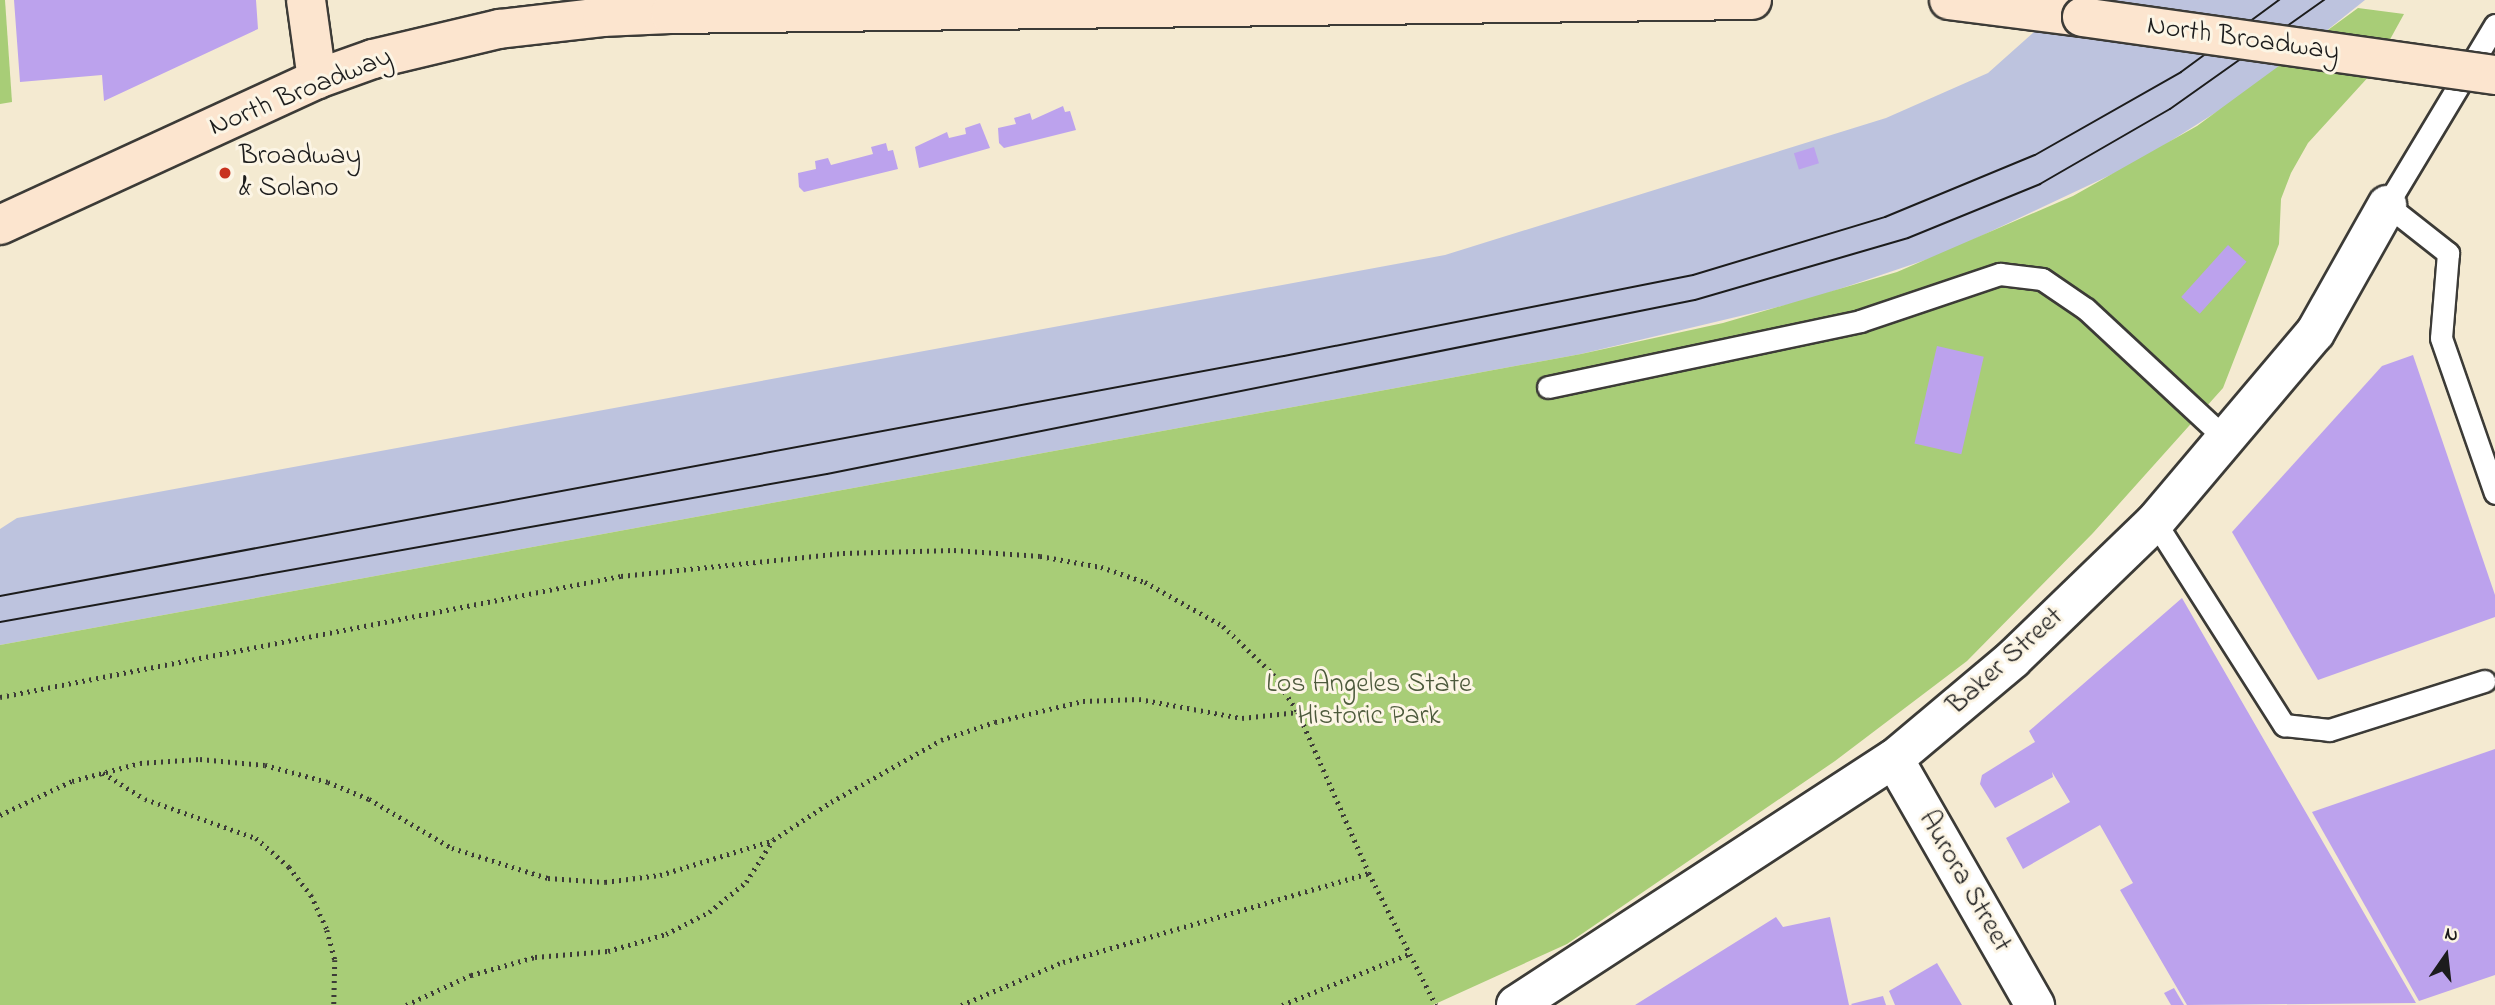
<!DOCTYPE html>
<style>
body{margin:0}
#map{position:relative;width:2495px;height:1005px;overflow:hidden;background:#f4ead1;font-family:"Indie Flower",sans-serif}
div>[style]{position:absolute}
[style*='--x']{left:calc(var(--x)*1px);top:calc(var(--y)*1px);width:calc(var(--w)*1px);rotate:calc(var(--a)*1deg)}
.industrial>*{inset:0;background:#bdc3de}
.green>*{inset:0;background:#a8cd77}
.building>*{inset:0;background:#bca2ed;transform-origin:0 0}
.path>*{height:4.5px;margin-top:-2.25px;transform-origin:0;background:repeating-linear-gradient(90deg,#3c3b37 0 2px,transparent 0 7px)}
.roads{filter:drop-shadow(2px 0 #3c3b37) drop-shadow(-2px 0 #3c3b37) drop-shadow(0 2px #3c3b37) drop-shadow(0 -2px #3c3b37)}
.lane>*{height:21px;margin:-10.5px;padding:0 10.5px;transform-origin:10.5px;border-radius:10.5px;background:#fff}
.street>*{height:38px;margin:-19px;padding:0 19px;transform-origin:19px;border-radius:19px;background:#fff}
.secondary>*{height:38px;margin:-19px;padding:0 19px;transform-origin:19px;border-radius:19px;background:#fce5cf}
.tram>*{height:2px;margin:-1px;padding:0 1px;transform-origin:1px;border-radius:1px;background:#1c1c1c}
.bridges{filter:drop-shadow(2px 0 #3c3b37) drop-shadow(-2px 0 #3c3b37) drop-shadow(0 2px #3c3b37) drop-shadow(0 -2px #3c3b37)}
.secondary-bridge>*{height:38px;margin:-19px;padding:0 19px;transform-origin:19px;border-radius:19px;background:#fce5cf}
.dots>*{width:19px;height:19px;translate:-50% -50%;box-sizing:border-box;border:4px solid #fcf5e5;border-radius:50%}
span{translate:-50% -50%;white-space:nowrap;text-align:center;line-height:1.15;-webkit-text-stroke:6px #fcf5e5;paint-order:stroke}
.street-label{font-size:28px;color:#1c1c1c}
.poi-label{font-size:28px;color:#1c1c1c}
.left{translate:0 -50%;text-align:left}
.park-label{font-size:28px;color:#4d5a3c}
.north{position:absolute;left:2411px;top:921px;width:70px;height:70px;-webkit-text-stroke:5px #fcf5e5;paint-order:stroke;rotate:14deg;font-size:19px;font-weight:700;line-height:28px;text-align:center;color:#1c1c1c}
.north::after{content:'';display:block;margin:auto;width:24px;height:32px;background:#1c1c1c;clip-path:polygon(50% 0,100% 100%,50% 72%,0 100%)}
</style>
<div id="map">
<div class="industrial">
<i style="clip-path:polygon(2070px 0,2365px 0,2256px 87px,2136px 163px,1943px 254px,1807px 300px,1581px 354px,0 645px,0 529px,17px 518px,1445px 255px,1886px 118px,1988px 73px)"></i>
</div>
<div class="green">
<i style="clip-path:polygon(0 0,5px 0,12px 102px,0 104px)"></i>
<i style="clip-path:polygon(2358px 8px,2404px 14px,2371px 74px,2308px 143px,2291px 173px,2281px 199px,2279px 244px,2223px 388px,2093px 533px,1967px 661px,1835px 761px,1567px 944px,1433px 1005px,0 1005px,0 645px,1581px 354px,1723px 323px,1897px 272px,2073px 196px,2197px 126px)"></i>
</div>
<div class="building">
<i style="clip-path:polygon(14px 0,256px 0,258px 29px,104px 101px,102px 75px,20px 82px)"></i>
<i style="clip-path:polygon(1063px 106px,1065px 112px,1070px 111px,1076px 130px,1004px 148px,999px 143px,998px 128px,1016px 124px,1014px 118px,1030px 113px,1032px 120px)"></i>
<i style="clip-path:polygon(980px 123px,990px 148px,919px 168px,915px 147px,947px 132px,949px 138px,966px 134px,965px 128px)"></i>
<i style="clip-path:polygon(886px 143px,888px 151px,893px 150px,898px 169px,804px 192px,799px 187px,798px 173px,816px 169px,815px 161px,828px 158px,831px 165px,873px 154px,871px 147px)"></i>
<i style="left:1814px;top:147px;width:17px;height:21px;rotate:73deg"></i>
<i style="left:2228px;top:245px;width:25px;height:70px;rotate:42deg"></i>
<i style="left:1937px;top:346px;width:48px;height:100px;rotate:13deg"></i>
<i style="clip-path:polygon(2413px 355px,2495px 595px,2495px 617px,2318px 680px,2232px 532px,2382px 366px)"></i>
<i style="clip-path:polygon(2182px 598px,2416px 1003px,2187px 1005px,2120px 890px,2133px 883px,2100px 825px,2023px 869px,2006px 838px,2070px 802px,2052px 772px,2053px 777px,1995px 808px,1980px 784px,1982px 775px,2035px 742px,2029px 731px)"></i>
<i style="clip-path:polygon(2495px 749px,2495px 975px,2419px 1001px,2312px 812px)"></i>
<i style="clip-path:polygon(1776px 917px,1783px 927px,1830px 917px,1849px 1005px,1635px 1005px)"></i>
<i style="clip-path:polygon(1937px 963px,1962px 1005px,1895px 1005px,1889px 991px)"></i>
<i style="clip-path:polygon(2174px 988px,2184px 1005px,2171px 1005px,2164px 993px)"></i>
<i style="clip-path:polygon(1883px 996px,1886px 1005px,1852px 1005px,1851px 1004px)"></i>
</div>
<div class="path">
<i style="--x:0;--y:697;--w:633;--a:-11.03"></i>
<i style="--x:621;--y:576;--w:223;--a:-5.9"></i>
<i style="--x:843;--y:553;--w:111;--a:-1.5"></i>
<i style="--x:954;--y:550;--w:86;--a:4"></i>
<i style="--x:1040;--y:556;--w:62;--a:10.2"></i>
<i style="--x:1101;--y:567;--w:46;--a:18.8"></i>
<i style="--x:1145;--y:582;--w:90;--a:29.4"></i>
<i style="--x:1223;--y:626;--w:69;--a:43.8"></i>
<i style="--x:1273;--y:674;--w:45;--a:56.7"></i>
<i style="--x:1298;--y:712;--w:176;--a:66.2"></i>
<i style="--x:1369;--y:873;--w:148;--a:63.1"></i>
<i style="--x:103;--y:773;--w:49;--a:31.8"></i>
<i style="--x:145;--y:799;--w:118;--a:19.4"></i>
<i style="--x:256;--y:838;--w:44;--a:41.3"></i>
<i style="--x:289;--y:867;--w:36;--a:52"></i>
<i style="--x:311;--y:895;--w:38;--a:65"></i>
<i style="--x:327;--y:930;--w:31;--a:75"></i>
<i style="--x:335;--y:960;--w:45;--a:91.3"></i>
<i style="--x:0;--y:815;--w:80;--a:-25.3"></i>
<i style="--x:72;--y:781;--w:70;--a:-14.8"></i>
<i style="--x:140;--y:763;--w:60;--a:-3.8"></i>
<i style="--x:200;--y:759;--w:65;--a:5.3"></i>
<i style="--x:265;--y:765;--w:65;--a:15.1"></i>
<i style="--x:328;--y:782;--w:44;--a:22.5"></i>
<i style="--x:369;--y:799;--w:96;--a:30.6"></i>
<i style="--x:452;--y:848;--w:101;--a:17.4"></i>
<i style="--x:548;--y:878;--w:57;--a:4"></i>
<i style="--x:605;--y:882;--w:55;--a:-7.3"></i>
<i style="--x:660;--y:875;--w:116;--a:-17"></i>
<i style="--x:406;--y:1005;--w:72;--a:-24.8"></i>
<i style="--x:471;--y:975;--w:66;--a:-15.7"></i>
<i style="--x:535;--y:957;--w:73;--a:-4.7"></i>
<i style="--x:608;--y:951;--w:60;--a:-16.3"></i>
<i style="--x:666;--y:934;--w:48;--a:-27.1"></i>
<i style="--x:709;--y:912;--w:48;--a:-39"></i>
<i style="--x:746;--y:882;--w:50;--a:-57.3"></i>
<i style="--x:773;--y:840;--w:69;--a:-33.2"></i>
<i style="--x:831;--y:802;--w:126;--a:-29.4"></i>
<i style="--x:941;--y:740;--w:57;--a:-18.4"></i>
<i style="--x:995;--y:722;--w:90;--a:-13.4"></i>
<i style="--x:1083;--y:701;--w:56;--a:-2"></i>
<i style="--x:1139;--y:699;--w:105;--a:10.5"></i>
<i style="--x:1242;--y:718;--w:56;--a:-6.1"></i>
<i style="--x:961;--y:1005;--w:111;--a:-22.9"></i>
<i style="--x:1063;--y:962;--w:319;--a:-16.2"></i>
<i style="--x:1282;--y:1005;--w:137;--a:-21.9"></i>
</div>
<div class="roads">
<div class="lane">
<i style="--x:2495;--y:25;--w:210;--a:121"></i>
<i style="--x:2387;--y:205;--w:78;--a:38.2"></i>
<i style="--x:2448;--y:253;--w:85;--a:94.7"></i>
<i style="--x:2441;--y:338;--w:164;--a:70.8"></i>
<i style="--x:1548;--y:387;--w:319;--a:-11.9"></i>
<i style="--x:1860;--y:321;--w:148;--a:-18.6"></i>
<i style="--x:2000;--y:274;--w:42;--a:6.8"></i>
<i style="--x:2042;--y:279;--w:53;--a:34.3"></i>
<i style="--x:2086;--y:309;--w:190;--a:42.9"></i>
<i style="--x:2155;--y:522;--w:241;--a:57.6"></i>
<i style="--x:2284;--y:725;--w:45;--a:6.3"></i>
<i style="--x:2329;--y:730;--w:163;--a:-17.5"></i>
</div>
<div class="street">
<i style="--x:1894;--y:759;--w:284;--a:60.2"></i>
<i style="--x:1516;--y:1005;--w:451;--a:-33.1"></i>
<i style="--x:1894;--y:759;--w:155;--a:-40"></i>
<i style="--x:2013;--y:659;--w:197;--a:-44"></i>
<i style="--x:2155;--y:522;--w:248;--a:-49.8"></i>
<i style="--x:2315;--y:333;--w:147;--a:-60.6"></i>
</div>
<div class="secondary">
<i style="--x:306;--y:0;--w:80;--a:82.1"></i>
<i style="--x:1949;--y:0;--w:134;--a:7.3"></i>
<i style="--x:0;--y:225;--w:349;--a:-24.7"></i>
<i style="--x:317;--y:79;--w:59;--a:-19.7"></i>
<i style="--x:373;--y:59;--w:130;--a:-13.4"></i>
<i style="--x:499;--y:29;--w:104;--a:-6.6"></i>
<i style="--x:602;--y:17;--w:68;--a:-2.5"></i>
<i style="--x:670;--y:14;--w:1082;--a:-0.74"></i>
</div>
</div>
<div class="tram">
<i style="--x:0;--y:596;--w:1306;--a:-10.59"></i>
<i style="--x:1284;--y:356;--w:417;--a:-11.2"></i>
<i style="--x:1693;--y:275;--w:201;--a:-16.8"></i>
<i style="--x:1885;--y:217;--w:162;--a:-22.5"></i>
<i style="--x:2035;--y:155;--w:168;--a:-29.6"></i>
<i style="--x:2181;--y:72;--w:122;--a:-36.3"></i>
<i style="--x:0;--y:622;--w:840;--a:-10.15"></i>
<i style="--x:827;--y:474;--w:885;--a:-11.34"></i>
<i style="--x:1695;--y:300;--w:222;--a:-16.2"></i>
<i style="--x:1908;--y:238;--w:143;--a:-22.2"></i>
<i style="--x:2040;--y:184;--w:150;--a:-30"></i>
<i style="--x:2170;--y:109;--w:189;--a:-35.3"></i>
</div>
<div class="bridges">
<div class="secondary-bridge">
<i style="--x:2082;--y:17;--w:417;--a:8"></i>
</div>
</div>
<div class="dots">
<i style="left:225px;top:173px;background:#c8321e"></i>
</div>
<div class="street-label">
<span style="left:2243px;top:40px;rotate:8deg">North Broadway</span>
<span style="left:301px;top:93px;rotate:-22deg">North Broadway</span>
<span style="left:2006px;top:662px;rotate:-42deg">Baker Street</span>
<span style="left:1964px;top:882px;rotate:60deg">Aurora Street</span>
</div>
<div class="poi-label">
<span class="left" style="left:239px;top:173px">Broadway<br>&amp; Solano</span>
</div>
<div class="park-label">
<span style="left:1369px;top:701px">Los Angeles State<br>Historic Park</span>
</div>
<div class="north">N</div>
</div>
